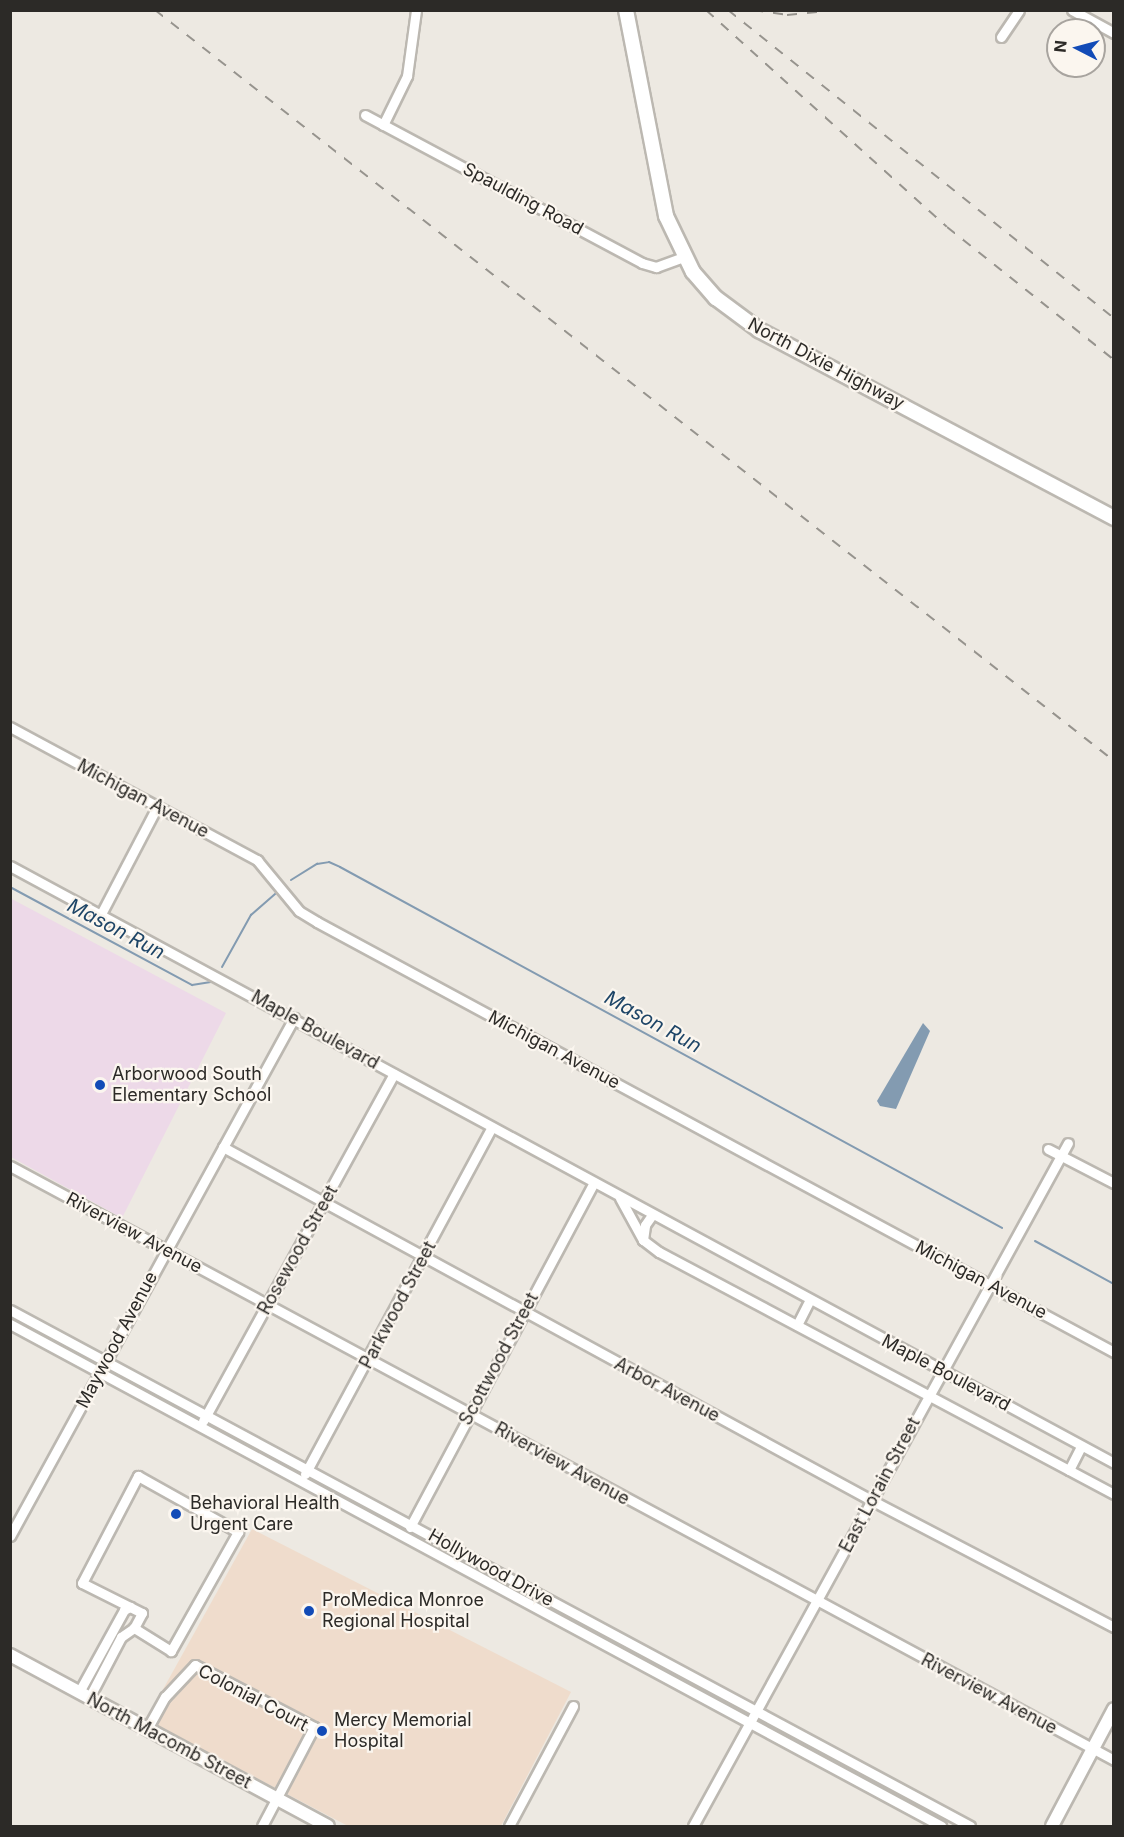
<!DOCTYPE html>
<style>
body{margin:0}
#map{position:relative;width:1124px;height:1837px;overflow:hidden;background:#ede9e2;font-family:Inter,sans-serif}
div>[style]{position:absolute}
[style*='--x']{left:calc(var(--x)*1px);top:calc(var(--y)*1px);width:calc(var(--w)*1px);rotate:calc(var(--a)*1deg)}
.education>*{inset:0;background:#edd9e8}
.medical>*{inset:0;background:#efdccc}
.water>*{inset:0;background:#839bb1}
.stream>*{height:2px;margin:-1px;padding:0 1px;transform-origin:1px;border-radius:1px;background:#839bb1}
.roads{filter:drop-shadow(2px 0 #bcb8b1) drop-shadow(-2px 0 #bcb8b1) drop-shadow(0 2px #bcb8b1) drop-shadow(0 -2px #bcb8b1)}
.minor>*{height:9px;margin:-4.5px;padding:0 4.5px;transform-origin:4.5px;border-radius:4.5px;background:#fff}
.tertiary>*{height:12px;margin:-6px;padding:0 6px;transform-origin:6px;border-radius:6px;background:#fff}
.secondary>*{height:14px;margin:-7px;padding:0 7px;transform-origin:7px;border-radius:7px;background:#fff}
.rail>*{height:2px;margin-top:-1px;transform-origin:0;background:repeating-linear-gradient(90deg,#96938d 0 10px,transparent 0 20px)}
.dots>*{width:16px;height:16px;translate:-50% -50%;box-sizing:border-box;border:3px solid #fbf6ef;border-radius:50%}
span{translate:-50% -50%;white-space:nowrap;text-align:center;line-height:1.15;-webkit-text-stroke:4.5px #fbf6ef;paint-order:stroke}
.street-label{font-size:18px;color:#2c2a27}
.poi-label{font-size:18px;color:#2c2a27}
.left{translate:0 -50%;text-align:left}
.water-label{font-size:20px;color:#1e4567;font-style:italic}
.frame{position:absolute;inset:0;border:12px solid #2c2a27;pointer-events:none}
.north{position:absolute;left:1046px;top:18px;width:60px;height:60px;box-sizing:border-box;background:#fbf6ef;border:2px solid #a8a49f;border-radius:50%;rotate:276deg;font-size:16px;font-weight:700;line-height:24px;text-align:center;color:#2c2a27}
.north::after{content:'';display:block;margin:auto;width:21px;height:27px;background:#124bb7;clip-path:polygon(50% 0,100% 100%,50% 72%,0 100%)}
</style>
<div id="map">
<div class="education">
<i style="clip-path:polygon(10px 898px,226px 1013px,122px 1218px,11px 1157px)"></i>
</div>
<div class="medical">
<i style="clip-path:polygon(252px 1529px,571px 1692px,501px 1826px,348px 1826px,146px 1720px)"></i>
</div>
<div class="water">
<i style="clip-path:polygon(923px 1023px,930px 1031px,896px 1109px,880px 1106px,877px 1101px)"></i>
</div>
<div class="stream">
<i style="--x:291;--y:880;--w:31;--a:-32"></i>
<i style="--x:317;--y:864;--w:12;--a:-9"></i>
<i style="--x:329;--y:862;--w:12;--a:24"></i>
<i style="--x:340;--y:867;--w:754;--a:28.6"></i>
<i style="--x:10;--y:887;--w:207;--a:28.3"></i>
<i style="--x:192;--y:985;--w:19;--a:-9"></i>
<i style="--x:222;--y:967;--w:60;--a:-60.9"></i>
<i style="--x:251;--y:915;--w:33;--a:-41"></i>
<i style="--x:1035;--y:1241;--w:90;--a:28.6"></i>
</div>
<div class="roads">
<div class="minor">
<i style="--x:1072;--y:10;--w:48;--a:28.7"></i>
<i style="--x:1001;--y:37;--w:32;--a:-56"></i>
<i style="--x:365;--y:115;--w:314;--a:28.1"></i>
<i style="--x:642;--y:263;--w:15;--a:16"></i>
<i style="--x:656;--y:267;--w:30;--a:-20"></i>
<i style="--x:383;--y:125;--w:55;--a:-63.9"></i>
<i style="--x:407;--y:76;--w:67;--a:-82.2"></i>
<i style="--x:10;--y:727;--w:281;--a:28.3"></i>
<i style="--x:257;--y:860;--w:66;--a:50.5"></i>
<i style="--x:299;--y:911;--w:21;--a:31"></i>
<i style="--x:317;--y:922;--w:906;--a:28.35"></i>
<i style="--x:10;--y:866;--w:1255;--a:28.4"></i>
<i style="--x:101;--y:914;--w:121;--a:-62.4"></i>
<i style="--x:223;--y:1147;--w:738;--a:28.58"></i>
<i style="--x:871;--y:1500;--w:274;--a:27.6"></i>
<i style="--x:1048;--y:1149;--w:74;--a:27.3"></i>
<i style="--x:10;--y:1166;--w:1254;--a:28.28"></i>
<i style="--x:620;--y:1198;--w:48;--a:61.3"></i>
<i style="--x:643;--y:1240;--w:20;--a:37"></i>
<i style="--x:659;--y:1252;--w:515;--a:28.01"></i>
<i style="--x:643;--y:1240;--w:15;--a:-82"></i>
<i style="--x:645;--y:1225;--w:12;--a:-55"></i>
<i style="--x:10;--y:1310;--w:1090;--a:28.26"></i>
<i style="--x:10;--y:1324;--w:1058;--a:28.33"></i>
<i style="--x:797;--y:1325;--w:28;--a:-63"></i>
<i style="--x:203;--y:1421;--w:396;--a:-61.2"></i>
<i style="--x:1069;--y:1470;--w:27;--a:-63"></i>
<i style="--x:305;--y:1474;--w:394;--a:-61.7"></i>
<i style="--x:138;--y:1476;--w:115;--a:29.2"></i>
<i style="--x:238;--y:1532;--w:137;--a:119.4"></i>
<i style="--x:171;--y:1651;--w:44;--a:-148.1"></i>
<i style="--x:134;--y:1628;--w:17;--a:-62"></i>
<i style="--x:142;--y:1613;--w:67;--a:-153.4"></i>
<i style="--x:82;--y:1583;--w:121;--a:-62.4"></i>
<i style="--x:410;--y:1527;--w:390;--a:-61.9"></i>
<i style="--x:10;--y:1536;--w:591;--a:-61.27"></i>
<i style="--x:79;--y:1692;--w:94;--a:-61.2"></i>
<i style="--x:124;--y:1610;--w:7;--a:-27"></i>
<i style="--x:89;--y:1698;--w:69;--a:-62.3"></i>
<i style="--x:121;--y:1637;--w:16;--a:-35"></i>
<i style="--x:147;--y:1729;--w:37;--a:-61"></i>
<i style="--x:165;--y:1697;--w:44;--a:-46.8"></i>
<i style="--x:195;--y:1665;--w:134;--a:27.5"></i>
<i style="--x:314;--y:1727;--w:112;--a:117.7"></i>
<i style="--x:509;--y:1826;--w:136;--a:-61.9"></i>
<i style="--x:693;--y:1826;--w:779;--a:-61.23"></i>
</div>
<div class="tertiary">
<i style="--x:10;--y:1655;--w:361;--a:28.3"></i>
<i style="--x:1052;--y:1826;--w:132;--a:-62.1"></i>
</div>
<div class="secondary">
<i style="--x:626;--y:10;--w:210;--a:79"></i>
<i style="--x:666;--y:216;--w:62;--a:64.3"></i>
<i style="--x:693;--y:272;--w:35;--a:49"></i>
<i style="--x:716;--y:298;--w:54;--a:36.7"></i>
<i style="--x:759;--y:330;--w:402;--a:27.9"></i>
</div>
</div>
<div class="rail">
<i style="--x:155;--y:10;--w:1218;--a:38.06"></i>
<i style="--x:706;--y:10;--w:324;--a:42"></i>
<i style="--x:947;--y:227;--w:213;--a:38.5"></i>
<i style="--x:728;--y:10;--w:494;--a:38.6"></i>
<i style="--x:753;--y:10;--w:34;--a:8"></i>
<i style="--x:787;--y:15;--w:50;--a:-5.7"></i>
</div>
<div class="dots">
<i style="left:100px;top:1085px;background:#124bb7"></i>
<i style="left:176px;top:1514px;background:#124bb7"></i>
<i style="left:309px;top:1611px;background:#124bb7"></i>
<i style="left:322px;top:1731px;background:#124bb7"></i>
</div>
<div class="street-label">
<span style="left:523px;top:199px;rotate:28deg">Spaulding Road</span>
<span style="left:826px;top:364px;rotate:28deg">North Dixie Highway</span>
<span style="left:143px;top:799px;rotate:28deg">Michigan Avenue</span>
<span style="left:315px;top:1030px;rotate:29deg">Maple Boulevard</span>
<span style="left:554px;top:1050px;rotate:28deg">Michigan Avenue</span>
<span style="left:134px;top:1233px;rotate:28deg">Riverview Avenue</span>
<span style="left:298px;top:1250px;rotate:-61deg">Rosewood Street</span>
<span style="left:981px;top:1280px;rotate:28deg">Michigan Avenue</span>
<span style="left:398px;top:1305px;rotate:-62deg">Parkwood Street</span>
<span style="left:117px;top:1340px;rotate:-62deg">Maywood Avenue</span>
<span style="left:499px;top:1359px;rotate:-62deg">Scottwood Street</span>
<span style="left:946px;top:1373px;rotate:28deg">Maple Boulevard</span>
<span style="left:667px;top:1390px;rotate:28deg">Arbor Avenue</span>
<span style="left:562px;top:1464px;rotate:29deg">Riverview Avenue</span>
<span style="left:880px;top:1485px;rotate:-62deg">East Lorain Street</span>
<span style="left:491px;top:1568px;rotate:29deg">Hollywood Drive</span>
<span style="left:989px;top:1694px;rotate:28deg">Riverview Avenue</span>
<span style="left:253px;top:1698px;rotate:28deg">Colonial Court</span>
<span style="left:169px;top:1741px;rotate:28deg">North Macomb Street</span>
</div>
<div class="poi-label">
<span class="left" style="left:112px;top:1085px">Arborwood South<br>Elementary School</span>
<span class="left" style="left:190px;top:1514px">Behavioral Health<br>Urgent Care</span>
<span class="left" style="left:322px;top:1611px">ProMedica Monroe<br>Regional Hospital</span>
<span class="left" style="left:334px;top:1731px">Mercy Memorial<br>Hospital</span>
</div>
<div class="water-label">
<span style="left:116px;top:929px;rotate:28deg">Mason Run</span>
<span style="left:653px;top:1022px;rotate:29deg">Mason Run</span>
</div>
<div class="frame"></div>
<div class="north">N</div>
</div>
